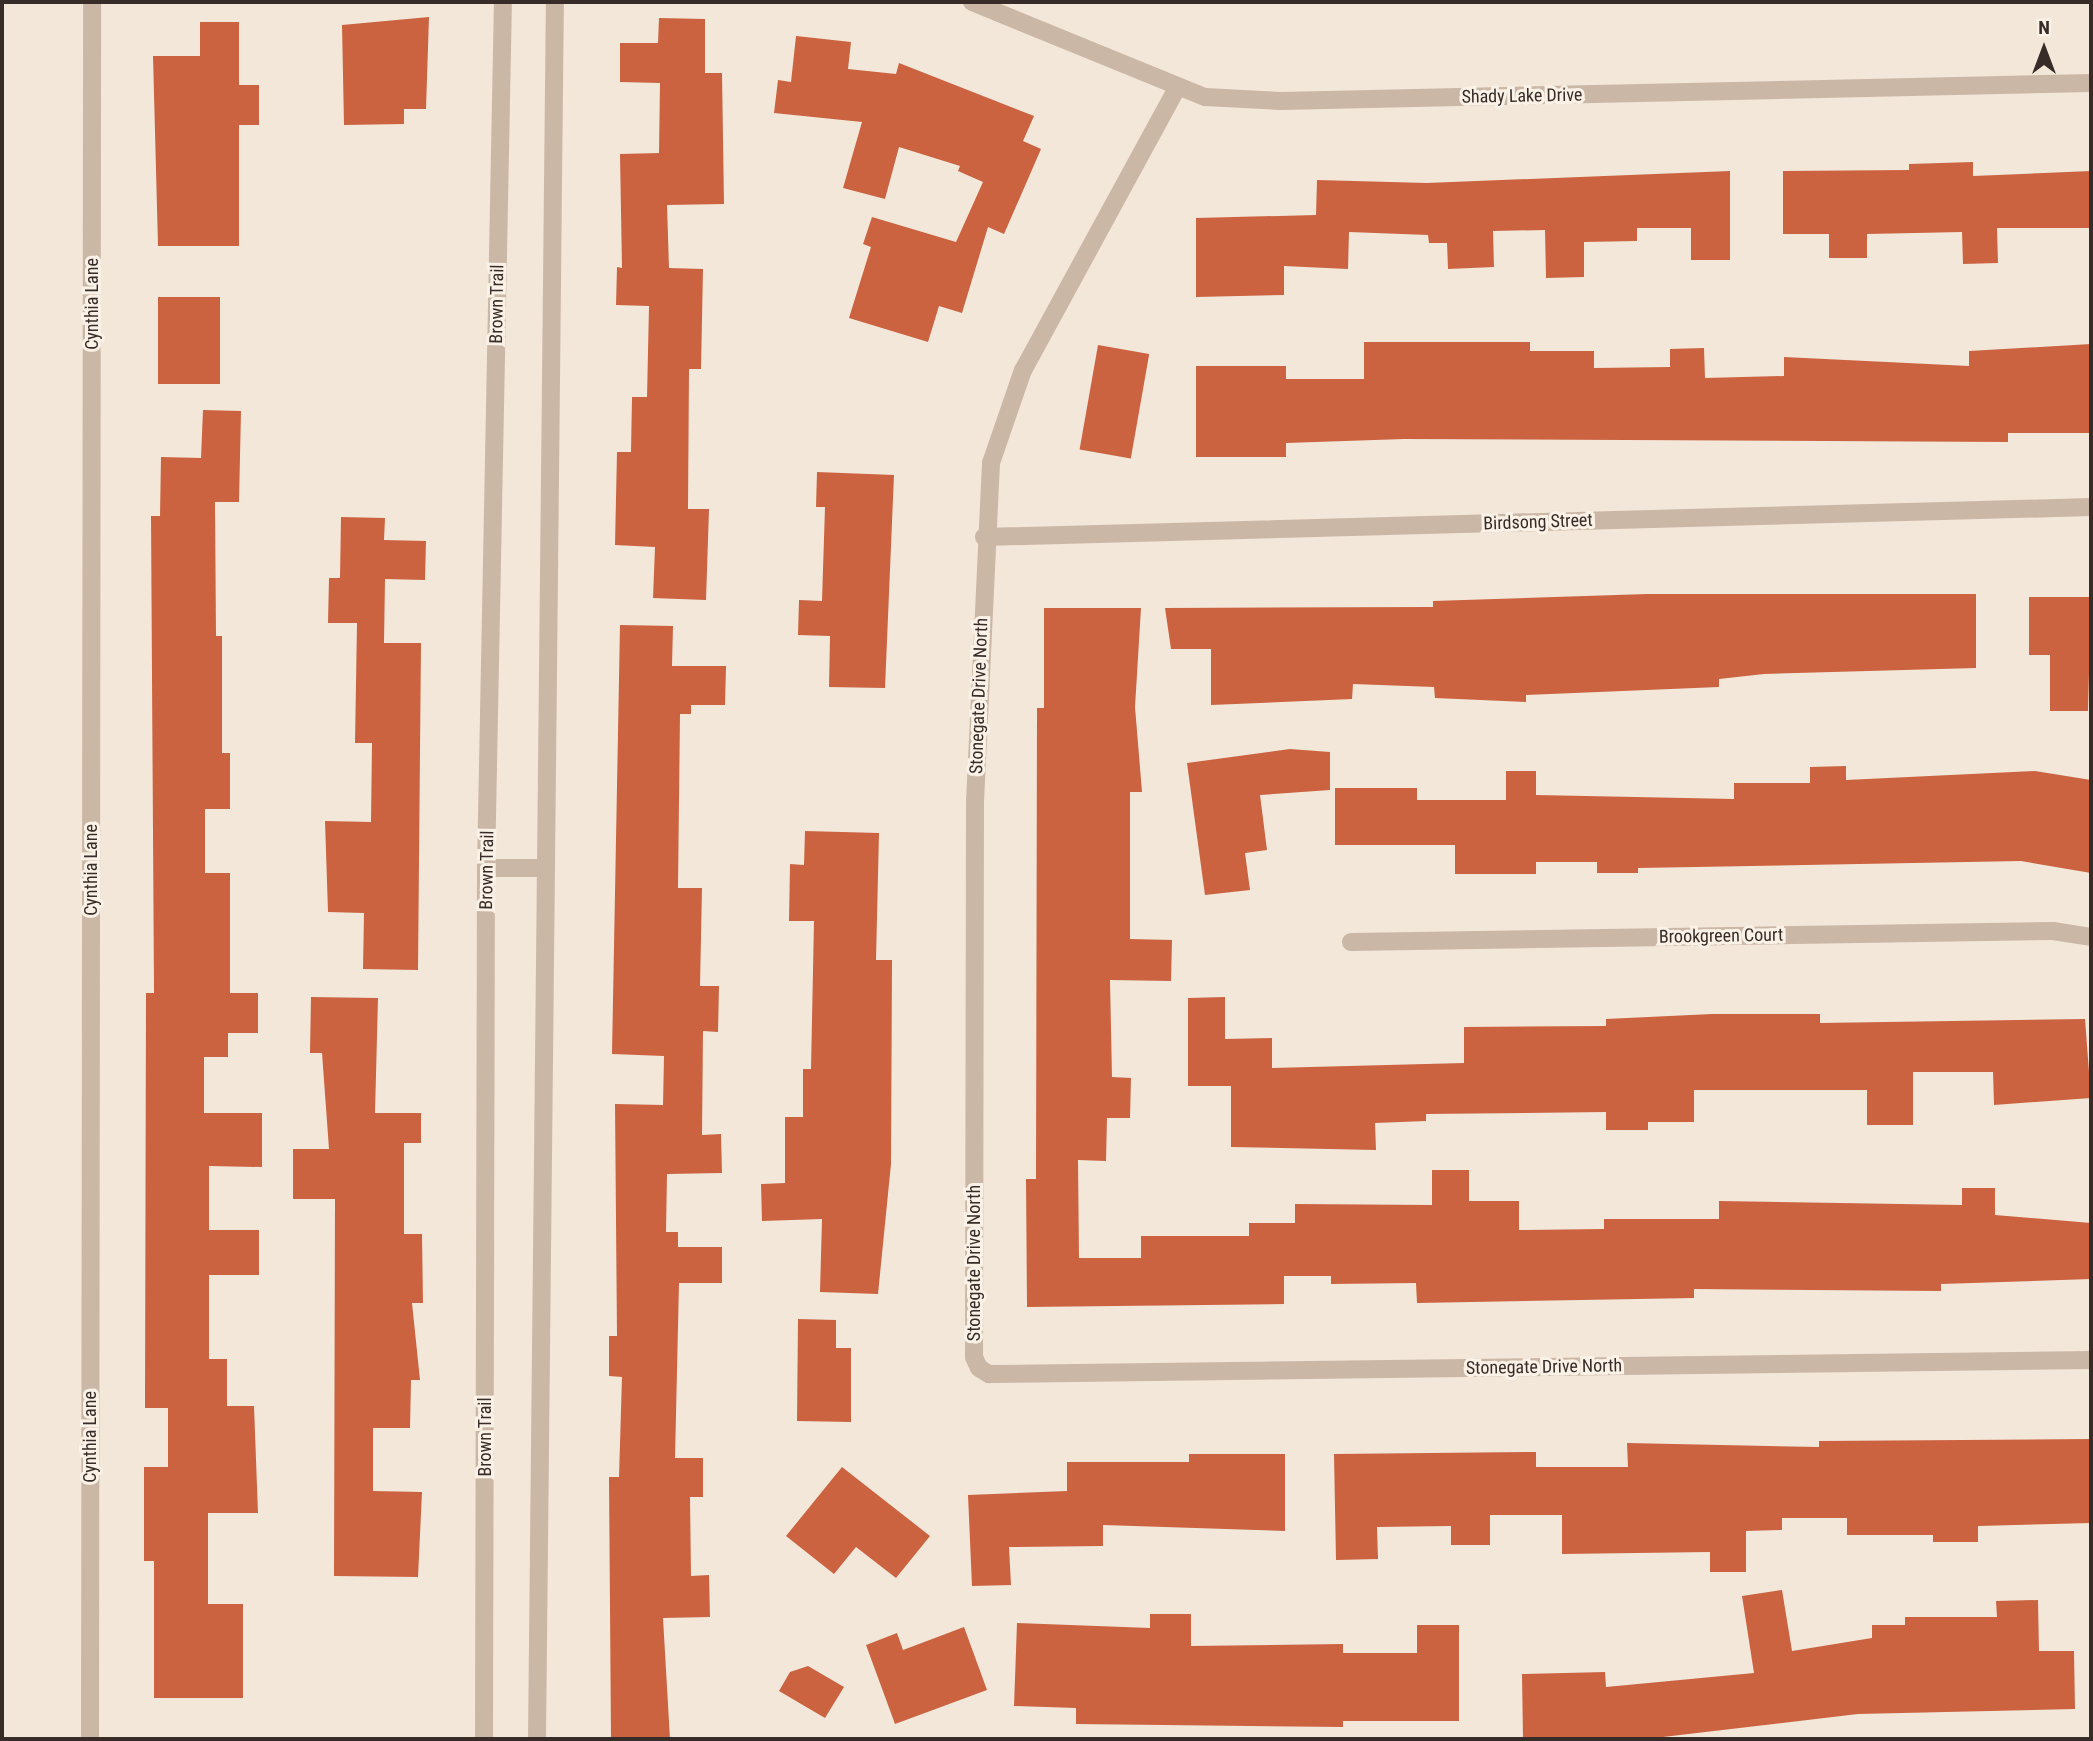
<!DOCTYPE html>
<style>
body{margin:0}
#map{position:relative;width:2093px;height:1741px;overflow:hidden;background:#f3e7da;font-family:"Roboto Condensed",sans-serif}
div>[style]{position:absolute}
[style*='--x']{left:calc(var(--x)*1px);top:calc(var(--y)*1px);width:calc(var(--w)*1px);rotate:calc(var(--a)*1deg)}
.building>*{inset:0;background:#cb6340;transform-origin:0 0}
.minor>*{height:18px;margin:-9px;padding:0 9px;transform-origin:9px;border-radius:9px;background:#cbb7a6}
span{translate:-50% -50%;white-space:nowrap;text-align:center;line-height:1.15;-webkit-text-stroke:6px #faf1e7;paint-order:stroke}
.street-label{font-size:18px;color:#372c27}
.frame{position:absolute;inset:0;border:4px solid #372c27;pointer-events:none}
.north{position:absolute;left:2009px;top:14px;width:70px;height:70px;-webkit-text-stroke:5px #faf1e7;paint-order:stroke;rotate:0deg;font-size:19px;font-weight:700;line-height:28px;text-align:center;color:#372c27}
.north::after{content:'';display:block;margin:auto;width:24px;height:32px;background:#372c27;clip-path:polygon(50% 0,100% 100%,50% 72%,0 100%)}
</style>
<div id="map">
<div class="building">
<i style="clip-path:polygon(429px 17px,426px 109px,404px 109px,404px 124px,344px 125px,342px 25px)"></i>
<i style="clip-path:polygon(659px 18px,705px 19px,705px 73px,722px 73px,724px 204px,667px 205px,669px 268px,703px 269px,701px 369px,689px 369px,688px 509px,709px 509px,706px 600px,653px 598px,655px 547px,615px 545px,617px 452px,631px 452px,632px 397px,647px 397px,649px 306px,616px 305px,617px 267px,622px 268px,620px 154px,659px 153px,660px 83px,620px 82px,620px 43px,658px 43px)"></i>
<i style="clip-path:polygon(200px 22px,239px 22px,239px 85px,259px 85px,259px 125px,239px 125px,239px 246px,158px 246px,153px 56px,200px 56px)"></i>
<i style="clip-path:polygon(796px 36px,851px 42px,848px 69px,896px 74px,899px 63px,1034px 116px,1023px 141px,1041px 149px,1004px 234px,988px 227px,962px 313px,939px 306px,928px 342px,849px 318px,871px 247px,863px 244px,872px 217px,956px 242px,983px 182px,958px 171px,960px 166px,899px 147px,885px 199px,843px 188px,862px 122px,774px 113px,778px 80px,791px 82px)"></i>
<i style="clip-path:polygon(1973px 162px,1973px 176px,2091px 171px,2091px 228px,1997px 228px,1998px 263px,1963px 264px,1962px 232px,1867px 234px,1867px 258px,1829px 258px,1829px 234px,1783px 234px,1783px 171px,1909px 170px,1909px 164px)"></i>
<i style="clip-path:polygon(1730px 171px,1730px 260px,1691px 260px,1691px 228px,1637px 228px,1637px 241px,1584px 242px,1584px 277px,1546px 278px,1545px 230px,1493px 231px,1494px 267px,1448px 269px,1447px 243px,1429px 243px,1428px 235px,1349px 232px,1348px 269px,1284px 266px,1284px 295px,1196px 297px,1196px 218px,1316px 215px,1317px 180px,1427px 183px)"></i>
<i style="left:158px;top:297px;width:62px;height:87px"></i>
<i style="clip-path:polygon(1364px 342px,1530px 342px,1530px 351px,1594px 351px,1594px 368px,1670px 367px,1670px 349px,1704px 348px,1705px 378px,1784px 376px,1784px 357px,1969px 366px,1969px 351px,2091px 344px,2091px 433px,2008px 433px,2008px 442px,1404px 439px,1286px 443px,1286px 457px,1196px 457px,1196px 366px,1286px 366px,1286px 379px,1364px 379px)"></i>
<i style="left:1098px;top:345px;width:52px;height:106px;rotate:10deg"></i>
<i style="clip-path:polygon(203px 410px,241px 411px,239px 502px,215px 502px,216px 636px,222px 636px,222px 753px,230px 753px,230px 809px,205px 809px,205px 873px,230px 873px,230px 993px,258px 993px,258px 1033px,228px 1033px,228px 1057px,204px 1057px,204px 1113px,262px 1113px,262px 1167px,209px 1166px,209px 1230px,259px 1230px,259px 1275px,209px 1275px,209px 1359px,227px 1359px,227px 1406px,254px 1406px,258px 1513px,208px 1513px,208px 1604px,243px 1604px,243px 1698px,154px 1698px,154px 1561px,144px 1561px,144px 1467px,168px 1467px,168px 1408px,145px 1408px,146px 993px,154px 993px,151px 516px,160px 516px,161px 457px,201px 458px)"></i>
<i style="clip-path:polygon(817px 472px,894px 475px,885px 688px,829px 687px,830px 636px,798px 635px,799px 600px,822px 601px,825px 507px,816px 507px)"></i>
<i style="clip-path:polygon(341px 517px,385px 518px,384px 540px,426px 541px,425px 580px,385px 579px,384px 643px,421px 643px,418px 970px,363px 969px,364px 913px,328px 912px,325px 821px,371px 822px,372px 743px,355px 743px,357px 623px,328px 623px,329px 578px,340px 578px)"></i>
<i style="clip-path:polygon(1647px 594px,1976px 594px,1976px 668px,1764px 674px,1719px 679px,1719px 687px,1526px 695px,1526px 702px,1435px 698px,1434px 687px,1353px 684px,1352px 699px,1211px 705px,1211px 649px,1171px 649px,1165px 608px,1433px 607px,1433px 601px)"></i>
<i style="clip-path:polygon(2029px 597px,2091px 597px,2088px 711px,2050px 711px,2050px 655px,2029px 655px)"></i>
<i style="clip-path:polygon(1044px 608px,1141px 608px,1135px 707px,1142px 792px,1130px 792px,1130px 939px,1172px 940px,1171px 981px,1110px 980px,1112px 1077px,1131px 1078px,1130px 1118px,1107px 1118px,1106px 1161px,1078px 1160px,1079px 1258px,1141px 1258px,1141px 1236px,1249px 1236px,1249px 1223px,1295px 1223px,1295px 1204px,1432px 1205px,1432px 1170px,1469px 1170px,1469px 1201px,1519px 1201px,1519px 1230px,1604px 1229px,1604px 1219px,1719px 1219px,1719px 1201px,1962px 1205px,1962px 1188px,1995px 1188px,1995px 1215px,2091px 1223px,2091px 1279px,1941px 1284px,1941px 1291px,1694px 1289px,1694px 1298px,1417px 1303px,1416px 1283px,1331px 1284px,1331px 1276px,1284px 1276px,1284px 1304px,1027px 1307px,1026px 1179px,1036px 1179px,1037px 708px,1044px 708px)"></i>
<i style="clip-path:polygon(620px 625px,673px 626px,672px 666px,726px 666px,725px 705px,691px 705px,691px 714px,680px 714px,678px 888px,702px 888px,700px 986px,719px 986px,718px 1032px,703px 1031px,702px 1135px,721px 1134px,722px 1173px,667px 1174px,666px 1232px,678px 1232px,678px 1247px,722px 1247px,722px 1283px,679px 1283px,675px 1458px,703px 1458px,703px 1497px,690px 1497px,691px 1576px,709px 1575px,710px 1617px,663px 1618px,670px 1739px,611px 1739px,609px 1477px,619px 1477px,622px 1377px,609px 1376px,609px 1336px,617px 1336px,615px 1104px,663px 1105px,664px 1056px,612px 1054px)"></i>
<i style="clip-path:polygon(1290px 749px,1330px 752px,1330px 790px,1260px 795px,1267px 850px,1245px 853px,1250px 890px,1205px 895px,1187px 763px)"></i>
<i style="clip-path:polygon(1846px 766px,1846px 780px,2035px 771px,2091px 780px,2091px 873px,2021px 861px,1638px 868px,1638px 873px,1597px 873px,1597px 862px,1536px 862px,1536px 874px,1455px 874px,1455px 845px,1335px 845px,1335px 788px,1417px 788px,1417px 800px,1506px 800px,1506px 771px,1536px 771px,1536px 795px,1734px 799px,1734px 783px,1810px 783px,1810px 767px)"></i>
<i style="clip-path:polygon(805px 831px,879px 833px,876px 960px,892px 960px,891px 1164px,878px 1294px,820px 1292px,822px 1219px,762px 1221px,761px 1184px,785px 1183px,785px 1117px,803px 1117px,803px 1069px,811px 1069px,814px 921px,789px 921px,790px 864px,804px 865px)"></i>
<i style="clip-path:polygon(311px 997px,378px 998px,375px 1113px,421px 1113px,421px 1143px,404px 1143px,404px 1234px,422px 1234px,423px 1303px,412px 1303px,420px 1380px,411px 1380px,410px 1428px,373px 1428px,373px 1491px,422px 1492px,418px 1577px,334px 1576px,335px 1199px,293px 1199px,293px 1149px,329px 1149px,322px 1053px,310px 1053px)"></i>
<i style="clip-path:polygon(1225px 997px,1225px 1039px,1272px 1038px,1272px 1068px,1464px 1063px,1464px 1027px,1606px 1026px,1606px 1019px,1712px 1014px,1820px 1014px,1820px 1023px,2085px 1019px,2091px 1098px,1994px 1105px,1993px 1072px,1913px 1072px,1913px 1125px,1867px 1125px,1867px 1090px,1694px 1090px,1694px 1122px,1648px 1122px,1648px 1130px,1606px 1130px,1606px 1112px,1426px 1114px,1426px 1121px,1375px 1123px,1376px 1150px,1231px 1147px,1231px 1086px,1188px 1086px,1188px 998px)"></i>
<i style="clip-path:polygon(798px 1319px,836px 1320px,836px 1348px,851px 1348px,851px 1422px,797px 1421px)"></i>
<i style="clip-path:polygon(2091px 1439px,2091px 1523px,1978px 1526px,1978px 1542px,1933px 1542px,1933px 1535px,1847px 1535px,1847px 1518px,1782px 1518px,1782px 1530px,1746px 1531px,1746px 1572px,1710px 1572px,1710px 1552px,1562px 1554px,1562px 1515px,1490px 1515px,1490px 1545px,1451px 1545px,1451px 1526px,1377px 1527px,1378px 1559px,1336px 1560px,1334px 1454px,1536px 1452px,1536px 1467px,1628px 1467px,1627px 1443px,1819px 1447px,1819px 1441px)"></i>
<i style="clip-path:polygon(1189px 1454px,1285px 1454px,1285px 1531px,1103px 1525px,1103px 1546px,1009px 1547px,1011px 1585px,972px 1586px,968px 1495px,1067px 1491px,1067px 1462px,1189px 1462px)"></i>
<i style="clip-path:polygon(842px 1467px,930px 1536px,896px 1578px,856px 1547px,834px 1574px,786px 1536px)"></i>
<i style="clip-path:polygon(1782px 1590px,1792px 1651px,1872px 1638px,1872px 1625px,1905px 1625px,1905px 1617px,1997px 1617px,1996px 1601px,2038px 1600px,2039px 1651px,2074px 1651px,2075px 1709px,1858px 1714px,1646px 1739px,1523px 1739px,1522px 1674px,1605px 1672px,1606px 1687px,1754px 1673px,1742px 1596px)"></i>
<i style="clip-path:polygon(1150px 1614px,1191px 1614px,1191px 1646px,1343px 1644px,1343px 1653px,1417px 1653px,1417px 1625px,1459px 1625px,1459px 1721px,1343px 1721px,1343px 1727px,1076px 1724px,1076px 1708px,1014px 1706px,1017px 1623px,1150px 1628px)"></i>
<i style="clip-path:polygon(964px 1627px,987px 1690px,895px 1724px,866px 1645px,897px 1633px,903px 1650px)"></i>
<i style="clip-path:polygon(808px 1666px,844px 1687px,825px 1718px,779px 1691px,790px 1672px)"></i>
</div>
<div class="minor">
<i style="--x:972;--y:2;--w:252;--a:22.2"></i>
<i style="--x:1205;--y:97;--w:76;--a:3"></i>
<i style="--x:1281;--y:101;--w:810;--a:-1.27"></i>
<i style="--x:1177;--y:88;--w:321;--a:118.6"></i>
<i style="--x:1023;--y:370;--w:98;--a:109"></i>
<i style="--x:991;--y:463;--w:337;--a:92.7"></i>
<i style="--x:975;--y:800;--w:557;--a:90.1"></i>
<i style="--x:974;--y:1357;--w:12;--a:66"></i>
<i style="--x:979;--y:1368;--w:12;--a:31"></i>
<i style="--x:989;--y:1374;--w:1102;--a:-0.73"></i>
<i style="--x:984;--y:537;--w:1107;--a:-1.55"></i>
<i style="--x:486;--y:868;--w:60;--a:0"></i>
<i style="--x:1351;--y:942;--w:702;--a:-0.9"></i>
<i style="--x:2053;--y:931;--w:38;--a:9"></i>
<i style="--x:90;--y:1739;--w:1737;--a:-89.93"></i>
<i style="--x:484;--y:1739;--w:871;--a:-89.87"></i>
<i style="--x:486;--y:868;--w:866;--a:-88.88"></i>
<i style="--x:537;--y:1739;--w:1737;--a:-89.41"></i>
</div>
<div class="street-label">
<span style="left:1522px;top:96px;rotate:-1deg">Shady Lake Drive</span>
<span style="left:92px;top:304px;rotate:-90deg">Cynthia Lane</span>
<span style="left:497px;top:304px;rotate:-89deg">Brown Trail</span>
<span style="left:1538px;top:522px;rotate:-2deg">Birdsong Street</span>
<span style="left:979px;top:696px;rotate:-88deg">Stonegate Drive North</span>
<span style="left:91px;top:870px;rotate:-90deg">Cynthia Lane</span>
<span style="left:487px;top:870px;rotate:-89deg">Brown Trail</span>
<span style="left:1721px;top:936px;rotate:-1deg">Brookgreen Court</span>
<span style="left:974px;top:1263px;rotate:-90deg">Stonegate Drive North</span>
<span style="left:1544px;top:1367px;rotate:-1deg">Stonegate Drive North</span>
<span style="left:90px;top:1437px;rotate:-90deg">Cynthia Lane</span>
<span style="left:485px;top:1437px;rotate:-90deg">Brown Trail</span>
</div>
<div class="frame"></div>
<div class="north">N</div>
</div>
